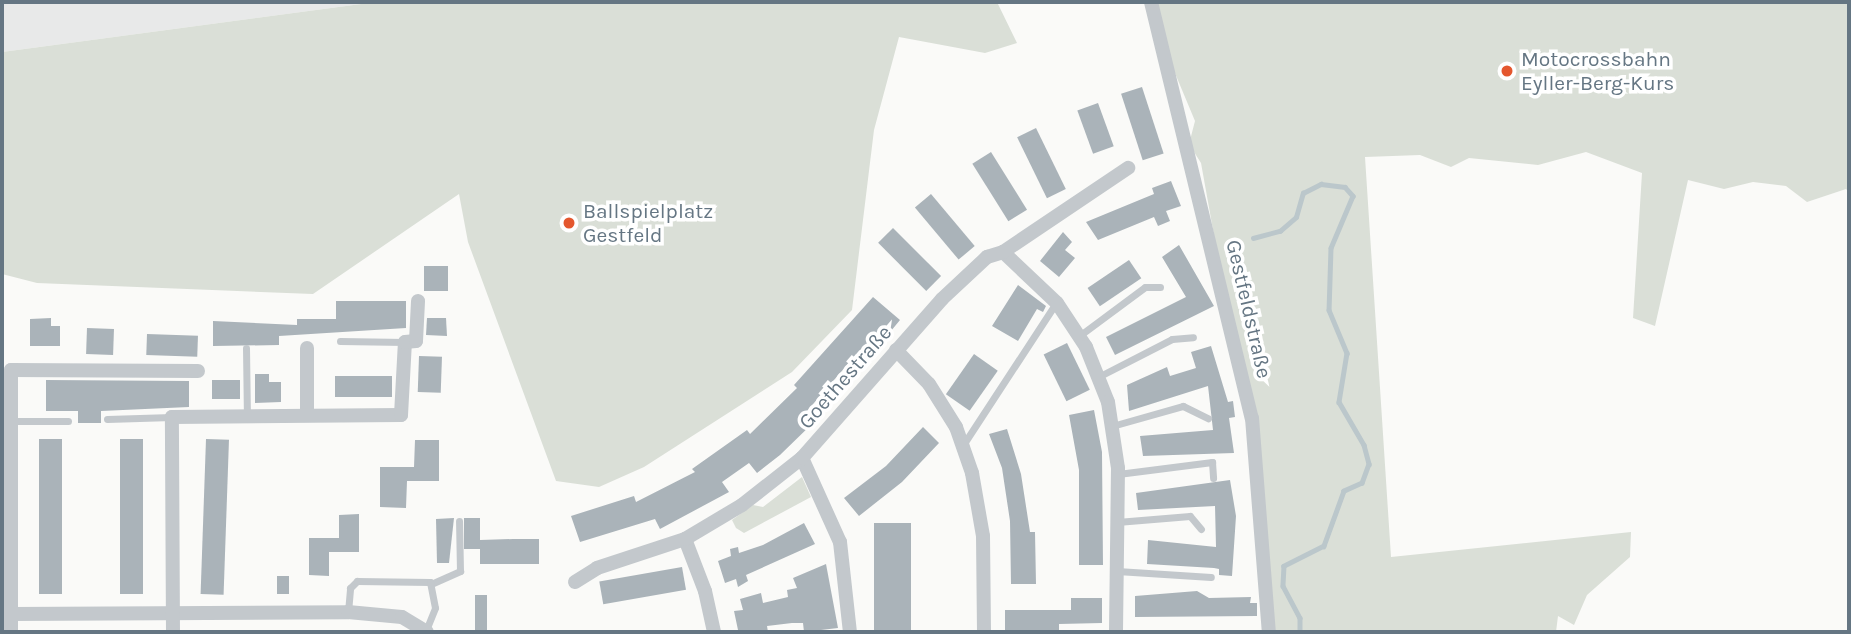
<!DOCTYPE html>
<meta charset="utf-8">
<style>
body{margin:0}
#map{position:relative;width:1851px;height:634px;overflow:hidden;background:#fafaf8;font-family:Karla,sans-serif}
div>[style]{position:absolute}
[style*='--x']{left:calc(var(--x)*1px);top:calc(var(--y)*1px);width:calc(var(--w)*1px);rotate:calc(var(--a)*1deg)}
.built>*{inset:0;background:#e8e9e9}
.green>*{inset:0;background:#dadfd7}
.stream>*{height:4.5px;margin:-2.25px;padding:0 2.25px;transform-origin:2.25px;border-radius:2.25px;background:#bbc7cb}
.building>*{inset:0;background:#aab3b9;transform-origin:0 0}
.lane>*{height:7px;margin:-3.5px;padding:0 3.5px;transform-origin:3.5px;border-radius:3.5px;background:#c3c8cc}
.street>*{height:14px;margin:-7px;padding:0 7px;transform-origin:7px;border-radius:7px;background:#c3c8cc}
.dots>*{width:19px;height:19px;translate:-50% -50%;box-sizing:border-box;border:4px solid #fff;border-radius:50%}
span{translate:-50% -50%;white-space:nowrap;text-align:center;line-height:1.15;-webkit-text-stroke:7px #fff;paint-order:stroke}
.poi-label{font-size:21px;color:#657683}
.left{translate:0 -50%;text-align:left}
.street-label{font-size:21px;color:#657683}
.frame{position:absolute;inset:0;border:4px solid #657683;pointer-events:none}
</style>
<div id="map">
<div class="built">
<i style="clip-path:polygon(2px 2px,376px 2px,2px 52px)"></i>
</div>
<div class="green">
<i style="clip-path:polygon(376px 2px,997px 2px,1017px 43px,985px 53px,899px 37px,874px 130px,852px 310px,792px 372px,644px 467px,599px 487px,556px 481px,468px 242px,459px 194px,313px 294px,37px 283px,2px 274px,2px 52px)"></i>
<i style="clip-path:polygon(1157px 2px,1849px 2px,1849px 192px,1846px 189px,1807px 202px,1786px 186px,1753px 182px,1724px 189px,1688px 180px,1655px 326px,1633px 318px,1642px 173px,1586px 152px,1538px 165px,1469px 158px,1451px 167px,1420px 155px,1365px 157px,1391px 557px,1631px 532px,1630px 557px,1587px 595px,1574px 625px,1558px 616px,1556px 632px,1270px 632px,1257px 474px,1201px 163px,1189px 144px,1195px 121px,1172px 66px)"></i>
<i style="clip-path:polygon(802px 477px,811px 497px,744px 533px,736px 528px,732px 520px,753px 505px,763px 507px)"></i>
</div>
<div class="stream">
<i style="--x:1253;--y:238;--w:28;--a:-15"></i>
<i style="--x:1280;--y:231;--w:21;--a:-41"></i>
<i style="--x:1296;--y:217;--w:25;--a:-74"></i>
<i style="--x:1303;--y:193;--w:20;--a:-27"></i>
<i style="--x:1321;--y:184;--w:24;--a:7"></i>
<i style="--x:1345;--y:187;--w:12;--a:48"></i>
<i style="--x:1353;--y:196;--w:56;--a:112.9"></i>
<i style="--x:1331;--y:248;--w:62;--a:91.8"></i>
<i style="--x:1329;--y:310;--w:47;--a:67.3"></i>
<i style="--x:1347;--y:353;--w:50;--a:99.3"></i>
<i style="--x:1339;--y:402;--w:50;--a:59.8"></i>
<i style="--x:1364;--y:445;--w:20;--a:75"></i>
<i style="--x:1369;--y:464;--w:20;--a:110"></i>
<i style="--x:1362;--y:483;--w:20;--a:156"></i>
<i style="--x:1344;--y:491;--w:59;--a:110"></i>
<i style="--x:1324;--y:546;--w:45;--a:153.4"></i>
<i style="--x:1284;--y:566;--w:20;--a:93"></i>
<i style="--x:1283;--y:586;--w:36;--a:62"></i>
<i style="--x:1300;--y:618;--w:14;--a:90"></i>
</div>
<div class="building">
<i style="left:1142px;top:87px;width:70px;height:22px;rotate:72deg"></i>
<i style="left:1098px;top:103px;width:46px;height:22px;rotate:70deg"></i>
<i style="left:1036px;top:128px;width:68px;height:21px;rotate:64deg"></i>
<i style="left:991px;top:152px;width:68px;height:22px;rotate:58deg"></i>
<i style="clip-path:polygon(1171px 181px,1181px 206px,1166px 211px,1170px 221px,1158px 226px,1154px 217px,1098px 240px,1086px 222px,1154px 194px,1152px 188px)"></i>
<i style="left:931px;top:194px;width:68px;height:21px;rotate:50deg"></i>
<i style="left:893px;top:228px;width:68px;height:21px;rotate:45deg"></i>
<i style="clip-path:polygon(1063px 232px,1072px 242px,1065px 250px,1075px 258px,1059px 277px,1040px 261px)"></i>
<i style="clip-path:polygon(1179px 245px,1214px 306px,1115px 355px,1106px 337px,1186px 297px,1162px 257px)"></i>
<i style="left:1129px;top:260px;width:22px;height:50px;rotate:56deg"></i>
<i style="left:424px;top:266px;width:24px;height:25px"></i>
<i style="clip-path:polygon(1018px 285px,1046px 306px,1043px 312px,1037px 309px,1018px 341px,992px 326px)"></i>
<i style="clip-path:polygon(873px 297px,900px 320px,863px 365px,854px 357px,807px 411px,816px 420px,780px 455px,757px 473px,749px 463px,722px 482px,729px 492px,660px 529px,655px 519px,580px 542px,571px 516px,634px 496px,636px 502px,695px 472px,692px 469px,747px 430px,750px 434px,797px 388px,794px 385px)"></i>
<i style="clip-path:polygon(336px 301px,406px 301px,406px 328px,279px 336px,279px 345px,213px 346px,213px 321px,297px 325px,297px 319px,336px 319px)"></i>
<i style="clip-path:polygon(51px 318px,51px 326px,60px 326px,60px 346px,30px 346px,30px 319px)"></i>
<i style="clip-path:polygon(427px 318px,446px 318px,447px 336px,426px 335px)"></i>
<i style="left:87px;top:328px;width:27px;height:26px;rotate:2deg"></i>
<i style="left:147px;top:334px;width:51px;height:21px;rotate:2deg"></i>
<i style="left:1067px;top:343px;width:52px;height:26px;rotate:64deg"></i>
<i style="clip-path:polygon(1211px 346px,1228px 402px,1233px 401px,1235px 417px,1229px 418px,1234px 453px,1143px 456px,1140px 436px,1213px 430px,1208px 386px,1129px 411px,1127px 385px,1167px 367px,1170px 376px,1196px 368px,1191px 352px)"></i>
<i style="left:974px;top:354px;width:29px;height:49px;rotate:35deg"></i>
<i style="left:419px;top:356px;width:23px;height:36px;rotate:2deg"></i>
<i style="clip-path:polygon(255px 374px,269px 374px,269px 382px,281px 382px,281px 402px,255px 403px)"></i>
<i style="left:335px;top:376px;width:57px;height:21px"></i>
<i style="clip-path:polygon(46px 380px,189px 381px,189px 407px,101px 411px,101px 423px,78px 423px,78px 411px,46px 411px)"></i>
<i style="left:212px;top:380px;width:28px;height:19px"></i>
<i style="clip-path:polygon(1094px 410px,1102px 452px,1103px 565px,1079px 565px,1079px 470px,1069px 415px)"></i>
<i style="clip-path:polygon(923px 427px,939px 443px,902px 482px,859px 516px,844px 498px,886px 466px)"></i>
<i style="clip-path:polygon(1007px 429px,1021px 474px,1030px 532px,1035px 532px,1036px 584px,1011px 584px,1010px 521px,1002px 468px,989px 434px)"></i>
<i style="left:39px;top:439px;width:23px;height:155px"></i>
<i style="left:120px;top:439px;width:23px;height:155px"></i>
<i style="left:206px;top:439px;width:23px;height:155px;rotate:2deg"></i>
<i style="clip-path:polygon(415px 440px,439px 440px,439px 481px,407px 481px,406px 508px,380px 507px,380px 467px,414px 467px)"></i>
<i style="clip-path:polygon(1230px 480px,1236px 516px,1232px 576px,1219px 575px,1219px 569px,1214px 568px,1147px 564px,1148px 540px,1216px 547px,1215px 506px,1138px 510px,1136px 493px)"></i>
<i style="clip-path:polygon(359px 514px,359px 552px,329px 552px,329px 576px,309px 575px,309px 538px,339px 538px,339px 515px)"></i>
<i style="clip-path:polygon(454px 518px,449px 563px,437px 563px,436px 519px)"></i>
<i style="left:464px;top:518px;width:16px;height:31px"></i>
<i style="clip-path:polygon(804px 523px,815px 544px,746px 575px,748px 581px,738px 587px,736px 579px,725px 583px,718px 561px,731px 556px,730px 549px,738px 547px,739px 553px,763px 545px)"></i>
<i style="left:874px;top:523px;width:37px;height:109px"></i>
<i style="clip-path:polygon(513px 539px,539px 539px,539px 564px,480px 564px,480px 540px)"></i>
<i style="clip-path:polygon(826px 564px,838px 628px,804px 632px,803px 623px,792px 623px,767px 626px,768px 632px,738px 630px,734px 611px,743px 610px,740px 599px,761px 593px,763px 603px,788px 597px,787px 590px,797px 588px,793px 578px)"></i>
<i style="left:682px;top:567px;width:23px;height:84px;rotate:80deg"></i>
<i style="left:277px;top:576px;width:12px;height:18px"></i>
<i style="clip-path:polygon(1197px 591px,1209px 598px,1251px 597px,1250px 603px,1257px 603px,1257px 616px,1135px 617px,1135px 596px)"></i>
<i style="left:475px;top:595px;width:12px;height:37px"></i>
<i style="clip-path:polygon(1071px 598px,1102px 598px,1102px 623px,1059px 624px,1059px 632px,1005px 632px,1005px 610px,1071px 610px)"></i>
</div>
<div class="lane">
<i style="--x:1079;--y:336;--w:82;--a:-36.6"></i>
<i style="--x:1145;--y:287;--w:15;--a:0"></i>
<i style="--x:340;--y:341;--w:65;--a:0.9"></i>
<i style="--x:246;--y:348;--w:68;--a:89.2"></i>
<i style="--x:1098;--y:377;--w:83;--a:-27.2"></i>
<i style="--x:1172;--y:339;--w:21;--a:-5"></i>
<i style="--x:107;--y:419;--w:65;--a:-1.8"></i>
<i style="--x:11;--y:421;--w:57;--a:0"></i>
<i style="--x:1112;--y:426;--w:74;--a:-15.7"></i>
<i style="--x:1183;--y:406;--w:28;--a:26"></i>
<i style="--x:963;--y:445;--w:170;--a:-56.8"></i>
<i style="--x:1118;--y:474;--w:95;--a:-7.3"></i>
<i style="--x:1212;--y:462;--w:16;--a:86"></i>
<i style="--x:1117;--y:522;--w:73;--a:-4.7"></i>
<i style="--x:1190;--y:516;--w:17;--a:50"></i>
<i style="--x:1117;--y:571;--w:94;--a:3.7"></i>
<i style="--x:431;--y:584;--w:32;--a:-24"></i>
<i style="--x:460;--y:571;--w:50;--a:-91.1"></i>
<i style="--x:348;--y:612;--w:24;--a:-85"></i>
<i style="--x:350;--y:588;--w:10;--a:-45"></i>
<i style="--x:357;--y:581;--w:73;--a:0.8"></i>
<i style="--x:430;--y:582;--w:26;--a:79"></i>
<i style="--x:435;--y:608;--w:24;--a:112"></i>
</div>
<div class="street">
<i style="--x:1151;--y:2;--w:428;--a:76.4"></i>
<i style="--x:1252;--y:418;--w:215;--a:85.5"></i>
<i style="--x:1003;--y:252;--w:74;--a:43.4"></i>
<i style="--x:1057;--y:303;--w:53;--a:56.6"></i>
<i style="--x:1086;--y:347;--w:59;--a:68.2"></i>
<i style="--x:1108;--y:402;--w:67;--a:81.4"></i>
<i style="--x:1118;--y:468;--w:164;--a:90.7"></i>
<i style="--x:896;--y:350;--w:47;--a:45.9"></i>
<i style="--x:929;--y:384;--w:51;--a:57.9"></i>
<i style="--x:956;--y:427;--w:49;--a:70.8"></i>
<i style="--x:972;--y:473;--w:64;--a:80.1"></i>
<i style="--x:983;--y:536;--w:96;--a:89.4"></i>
<i style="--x:307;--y:415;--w:67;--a:-90"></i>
<i style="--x:802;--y:458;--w:92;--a:65.7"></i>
<i style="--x:840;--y:542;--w:91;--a:83.7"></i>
<i style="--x:685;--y:539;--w:56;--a:69"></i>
<i style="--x:705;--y:591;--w:42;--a:77.6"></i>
<i style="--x:575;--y:582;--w:26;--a:-32"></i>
<i style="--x:597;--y:568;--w:93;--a:-18.2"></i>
<i style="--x:685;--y:539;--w:66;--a:-30.8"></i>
<i style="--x:742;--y:505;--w:76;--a:-38.1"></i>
<i style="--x:802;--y:458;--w:212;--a:-48.6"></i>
<i style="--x:942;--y:299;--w:62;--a:-43"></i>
<i style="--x:987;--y:257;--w:17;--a:-17"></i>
<i style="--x:1003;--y:252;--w:151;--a:-33.9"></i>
<i style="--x:11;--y:614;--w:337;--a:-0.3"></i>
<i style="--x:348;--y:612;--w:54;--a:5.3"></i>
<i style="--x:402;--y:617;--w:29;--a:31"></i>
<i style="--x:11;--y:632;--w:262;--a:-90"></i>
<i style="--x:11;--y:370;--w:187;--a:0.3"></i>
<i style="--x:173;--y:632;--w:215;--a:-90.3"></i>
<i style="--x:172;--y:417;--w:229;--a:-0.5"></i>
<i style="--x:401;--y:415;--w:73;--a:-86.9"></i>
<i style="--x:405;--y:342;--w:11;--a:-5"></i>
<i style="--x:416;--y:341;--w:40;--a:-87.1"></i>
</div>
<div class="dots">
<i style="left:1507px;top:71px;background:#e4572e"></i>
<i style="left:569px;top:223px;background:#e4572e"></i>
</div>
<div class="poi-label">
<span class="left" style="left:1521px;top:71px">Motocrossbahn<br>Eyller-Berg-Kurs</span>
<span class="left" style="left:583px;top:223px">Ballspielplatz<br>Gestfeld</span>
</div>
<div class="street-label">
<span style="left:1249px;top:309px;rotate:77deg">Gestfeldstraße</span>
<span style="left:845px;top:377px;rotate:-49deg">Goethestraße</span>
</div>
<div class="frame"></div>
</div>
